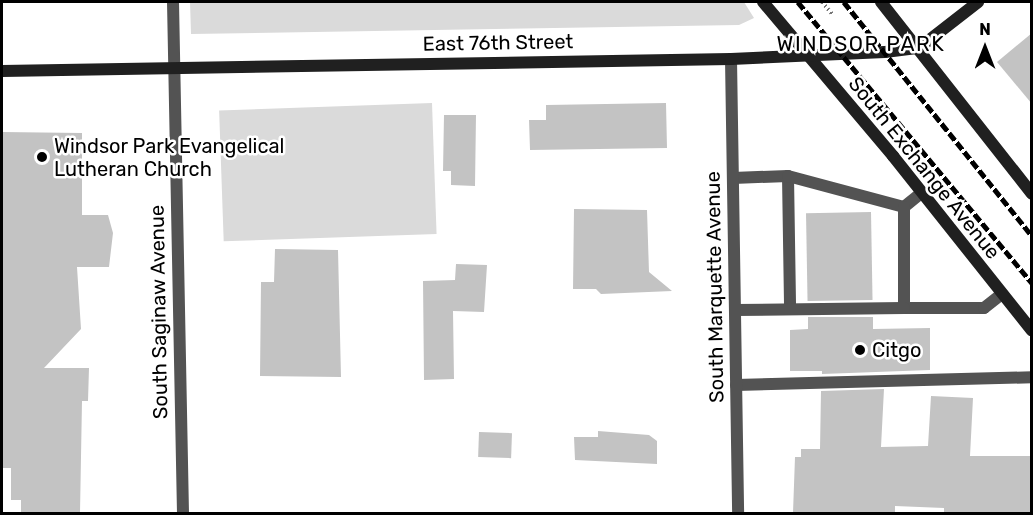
<!DOCTYPE html>
<style>
body{margin:0}
#map{position:relative;width:1033px;height:515px;overflow:hidden;background:#fff;font-family:Rubik,sans-serif}
div>[style]{position:absolute}
[style*='--x']{left:calc(var(--x)*1px);top:calc(var(--y)*1px);width:calc(var(--w)*1px);rotate:calc(var(--a)*1deg)}
.green>*{inset:0;background:#dadada;transform-origin:0 0}
.building>*{inset:0;background:#c3c3c3;transform-origin:0 0}
.path>*{height:4px;margin-top:-2px;transform-origin:0;background:repeating-linear-gradient(90deg,#757575 0 1.5px,transparent 0 4.5px)}
.lane>*{height:12px;margin:-6px;padding:0 6px;transform-origin:6px;border-radius:6px;background:#535353}
.street>*{height:12px;margin:-6px;padding:0 6px;transform-origin:6px;border-radius:6px;background:#535353}
.secondary>*{height:12px;margin:-6px;padding:0 6px;transform-origin:6px;border-radius:6px;background:#202020}
.rail>*{height:4.5px;margin-top:-2.25px;transform-origin:0;background:repeating-linear-gradient(90deg,#000 0 9px,transparent 0 12px)}
.dots>*{width:16px;height:16px;translate:-50% -50%;box-sizing:border-box;border:3px solid #fff;border-radius:50%}
span{translate:-50% -50%;white-space:nowrap;text-align:center;line-height:1.15;-webkit-text-stroke:5px #fff;paint-order:stroke}
.street-label{font-size:20px;color:#000}
.poi-label{font-size:20px;color:#000}
.left{translate:0 -50%;text-align:left}
.neighbourhood-label{font-size:21px;color:#000;letter-spacing:1.5px}
.frame{position:absolute;inset:0;border:3px solid #000;pointer-events:none}
.north{position:absolute;left:955px;top:18px;width:60px;height:60px;-webkit-text-stroke:4px #fff;paint-order:stroke;rotate:0deg;font-size:16px;font-weight:700;line-height:24px;text-align:center;color:#000}
.north::after{content:'';display:block;margin:auto;width:21px;height:27px;background:#000;clip-path:polygon(50% 0,100% 100%,50% 72%,0 100%)}
</style>
<div id="map">
<div class="green">
<i style="clip-path:polygon(190px 2px,744px 2px,754px 18px,739px 25px,191px 34px)"></i>
<i style="left:432px;top:103px;width:131px;height:213px;rotate:88deg"></i>
</div>
<div class="building">
<i style="clip-path:polygon(1032px 33px,1032px 104px,997px 62px)"></i>
<i style="clip-path:polygon(666px 103px,667px 148px,530px 150px,529px 120px,546px 120px,546px 105px)"></i>
<i style="clip-path:polygon(444px 115px,476px 115px,475px 186px,451px 185px,451px 171px,443px 171px)"></i>
<i style="clip-path:polygon(2px 132px,82px 133px,82px 215px,108px 215px,113px 233px,109px 267px,77px 267px,81px 329px,44px 368px,89px 368px,88px 401px,82px 401px,80px 513px,21px 513px,21px 500px,11px 500px,11px 468px,2px 468px)"></i>
<i style="clip-path:polygon(574px 209px,647px 210px,649px 272px,672px 291px,601px 294px,596px 289px,573px 289px)"></i>
<i style="left:871px;top:212px;width:88px;height:65px;rotate:89deg"></i>
<i style="clip-path:polygon(275px 249px,338px 250px,341px 377px,260px 376px,261px 282px,274px 282px)"></i>
<i style="clip-path:polygon(456px 264px,487px 265px,484px 312px,453px 311px,454px 379px,424px 380px,423px 281px,455px 280px)"></i>
<i style="clip-path:polygon(808px 317px,873px 317px,873px 329px,930px 328px,930px 370px,822px 374px,822px 371px,790px 371px,790px 330px,808px 329px)"></i>
<i style="clip-path:polygon(884px 389px,881px 447px,928px 446px,931px 396px,973px 398px,970px 456px,1032px 456px,1032px 513px,944px 513px,944px 508px,895px 506px,895px 513px,793px 513px,795px 457px,801px 457px,801px 449px,820px 449px,821px 391px)"></i>
<i style="clip-path:polygon(598px 431px,649px 435px,657px 441px,657px 464px,575px 460px,574px 437px,598px 437px)"></i>
<i style="left:479px;top:432px;width:33px;height:25px;rotate:2deg"></i>
</div>
<div class="path">
<i style="--x:822;--y:2;--w:16;--a:50"></i>
</div>
<div class="lane">
<i style="--x:788;--y:176;--w:133;--a:89.1"></i>
<i style="--x:733;--y:178;--w:55;--a:-2.1"></i>
<i style="--x:788;--y:176;--w:120;--a:15"></i>
<i style="--x:904;--y:207;--w:22;--a:-39"></i>
<i style="--x:904;--y:207;--w:101;--a:90"></i>
<i style="--x:904;--y:308;--w:80;--a:0"></i>
<i style="--x:984;--y:308;--w:23;--a:-38"></i>
<i style="--x:735;--y:310;--w:169;--a:-0.7"></i>
<i style="--x:736;--y:385;--w:296;--a:-1.5"></i>
</div>
<div class="street">
<i style="--x:173;--y:2;--w:512;--a:88.88"></i>
<i style="--x:731;--y:59;--w:455;--a:89.1"></i>
</div>
<div class="secondary">
<i style="--x:763;--y:2;--w:202;--a:49.8"></i>
<i style="--x:893;--y:156;--w:223;--a:51.5"></i>
<i style="--x:881;--y:2;--w:244;--a:51.8"></i>
<i style="--x:2;--y:71;--w:729;--a:-0.94"></i>
<i style="--x:731;--y:59;--w:154;--a:-2.6"></i>
<i style="--x:885;--y:52;--w:34;--a:-7"></i>
<i style="--x:919;--y:48;--w:75;--a:-37.9"></i>
</div>
<div class="rail">
<i style="--x:798;--y:2;--w:366;--a:50.2"></i>
<i style="--x:844;--y:2;--w:300;--a:51.2"></i>
</div>
<div class="dots">
<i style="left:42px;top:157px;background:#000"></i>
<i style="left:860px;top:350px;background:#000"></i>
</div>
<div class="street-label">
<span style="left:498px;top:43px;rotate:-1deg">East 76th Street</span>
<span style="left:924px;top:168px;rotate:51deg">South Exchange Avenue</span>
<span style="left:715px;top:287px;rotate:-91deg">South Marquette Avenue</span>
<span style="left:159px;top:312px;rotate:-91deg">South Saginaw Avenue</span>
</div>
<div class="poi-label">
<span class="left" style="left:54px;top:158px">Windsor Park Evangelical<br>Lutheran Church</span>
<span class="left" style="left:872px;top:350px">Citgo</span>
</div>
<div class="neighbourhood-label">
<span style="left:861px;top:44px">WINDSOR PARK</span>
</div>
<div class="frame"></div>
<div class="north">N</div>
</div>
